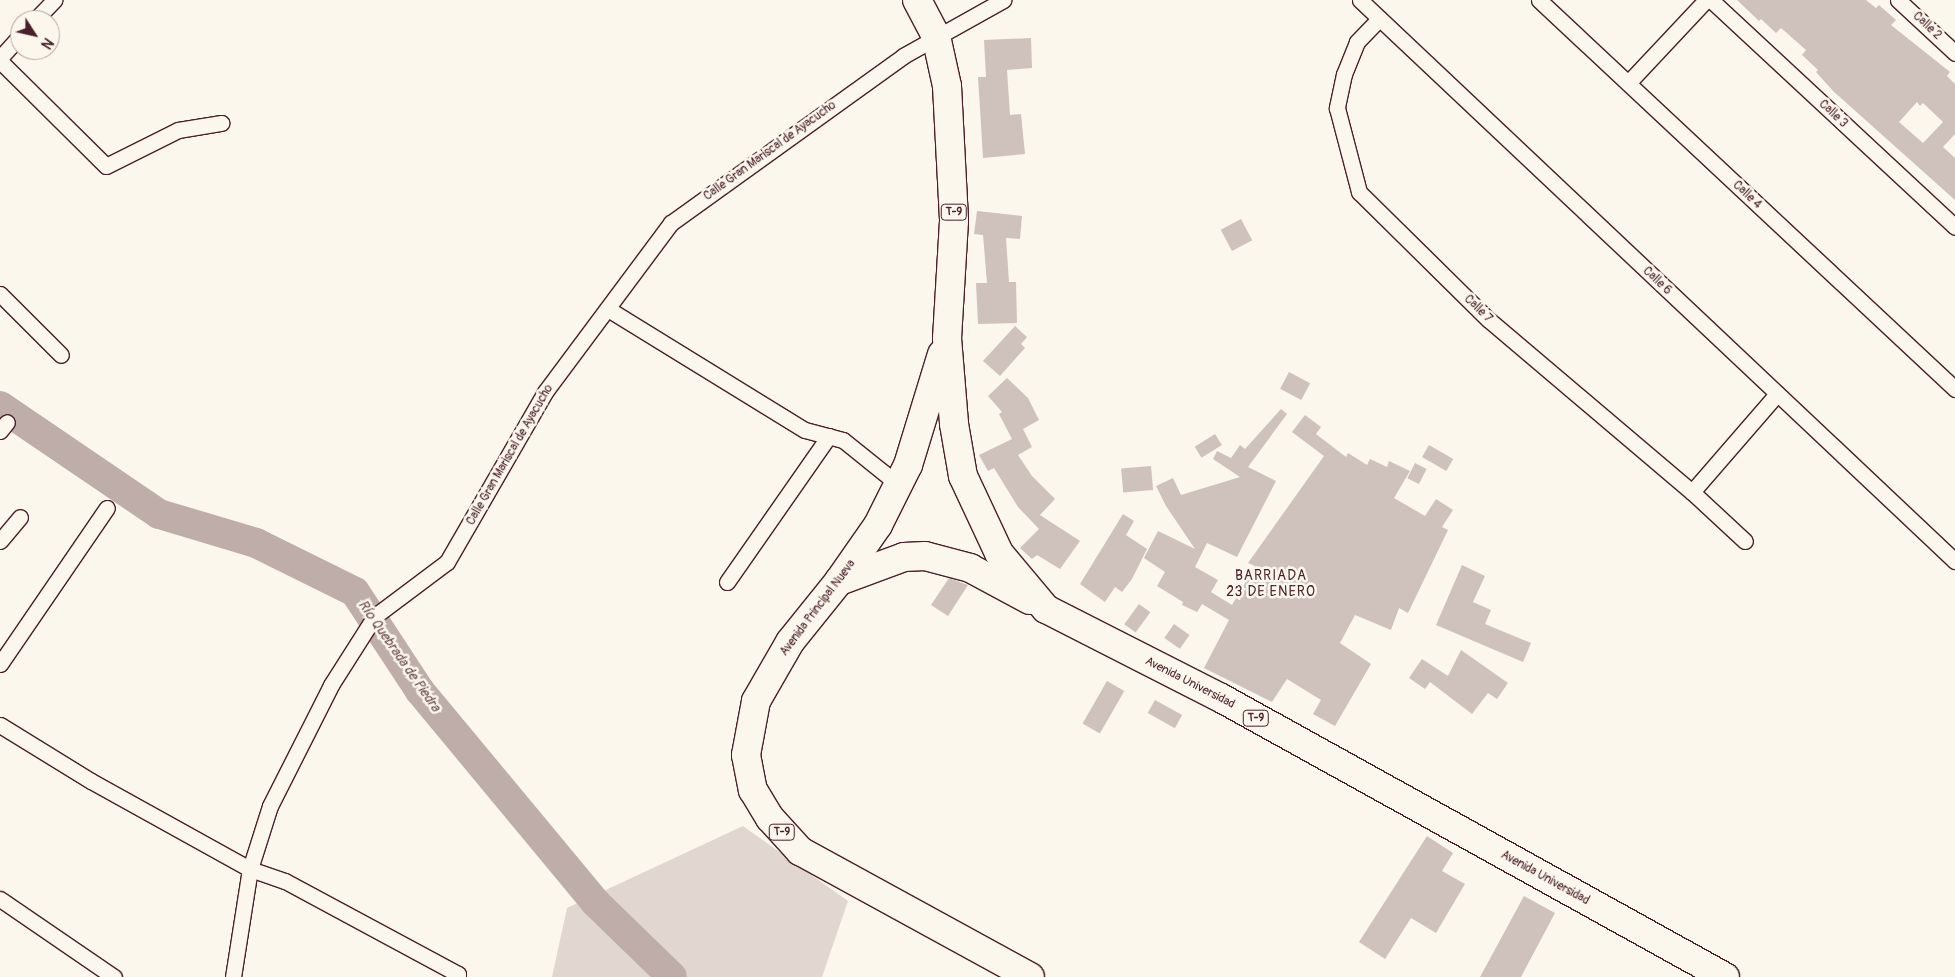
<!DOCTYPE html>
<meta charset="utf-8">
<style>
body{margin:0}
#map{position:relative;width:1955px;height:977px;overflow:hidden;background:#fbf7ec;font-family:Pangolin,sans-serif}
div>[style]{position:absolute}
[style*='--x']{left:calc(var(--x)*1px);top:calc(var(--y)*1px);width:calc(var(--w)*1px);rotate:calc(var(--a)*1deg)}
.green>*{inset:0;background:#e2d7d0}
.river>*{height:30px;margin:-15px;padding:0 15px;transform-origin:15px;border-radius:15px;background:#bfadaa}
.building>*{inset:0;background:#cfc2bc;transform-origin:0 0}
.roads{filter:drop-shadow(1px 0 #4a1f2b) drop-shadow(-1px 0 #4a1f2b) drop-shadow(0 1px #4a1f2b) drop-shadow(0 -1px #4a1f2b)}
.street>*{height:15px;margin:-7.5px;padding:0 7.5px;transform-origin:7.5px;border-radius:7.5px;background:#fbf7ec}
.highway>*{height:28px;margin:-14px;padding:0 14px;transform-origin:14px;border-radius:14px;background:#fbf7ec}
span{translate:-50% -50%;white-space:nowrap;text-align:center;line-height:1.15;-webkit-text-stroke:5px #fbf7ec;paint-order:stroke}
.shield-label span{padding:1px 4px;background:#fbf7ec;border:1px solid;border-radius:4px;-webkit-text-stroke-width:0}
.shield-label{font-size:11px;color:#4a1f2b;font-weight:700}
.street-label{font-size:12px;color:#4a1f2b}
.neighbourhood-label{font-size:14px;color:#4a1f2b;letter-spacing:1px}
.water-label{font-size:14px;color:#6d4a51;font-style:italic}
.north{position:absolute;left:10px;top:10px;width:50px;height:50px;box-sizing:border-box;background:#fbf7ec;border:1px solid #b4a19f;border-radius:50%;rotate:125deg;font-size:14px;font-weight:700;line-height:20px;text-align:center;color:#4a1f2b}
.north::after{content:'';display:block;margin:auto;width:18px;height:22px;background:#4a1f2b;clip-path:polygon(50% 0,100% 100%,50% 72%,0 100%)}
</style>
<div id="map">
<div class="green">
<i style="clip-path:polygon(743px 826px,848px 901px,822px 977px,552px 977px,567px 908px)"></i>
</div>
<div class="river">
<i style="--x:0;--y:406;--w:192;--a:34.2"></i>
<i style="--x:159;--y:514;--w:101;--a:16.6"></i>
<i style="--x:256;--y:543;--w:110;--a:26.3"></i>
<i style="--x:355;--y:592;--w:118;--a:56.7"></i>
<i style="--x:420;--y:691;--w:274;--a:50.3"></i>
<i style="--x:595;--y:902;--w:107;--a:44.2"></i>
</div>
<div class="building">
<i style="clip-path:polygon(evenodd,1737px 0,1866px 0,1876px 8px,1879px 5px,1896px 20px,1891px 25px,1950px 72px,1947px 76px,1955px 84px,1955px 134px,1943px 147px,1955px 158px,1955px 200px,1833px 91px,1816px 72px,1818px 70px,1802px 55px,1806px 50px,1781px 28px,1776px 33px,1761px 19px,1759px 21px,1737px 0,1917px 102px,1920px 106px,1923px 103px,1943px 122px,1923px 143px,1899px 122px,1917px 102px)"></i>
<i style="clip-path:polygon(1031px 38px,1032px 68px,1007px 70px,1010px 115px,1021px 114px,1025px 154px,983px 158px,978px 77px,986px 77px,984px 40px)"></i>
<i style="clip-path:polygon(977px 211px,1022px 216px,1020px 239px,1006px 238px,1009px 282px,1016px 282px,1017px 323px,978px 324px,976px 283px,987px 283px,983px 235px,974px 234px)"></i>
<i style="left:1241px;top:219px;width:24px;height:23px;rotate:62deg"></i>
<i style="clip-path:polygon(1015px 326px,1027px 337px,1021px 344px,1025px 348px,1000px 376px,983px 361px)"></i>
<i style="left:1289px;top:372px;width:24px;height:19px;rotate:28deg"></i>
<i style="clip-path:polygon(1007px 378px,1028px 398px,1039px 420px,1023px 429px,1032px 447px,1018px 455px,1032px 476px,1055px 499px,1040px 515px,1080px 541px,1060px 569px,1037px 555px,1032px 559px,1020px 548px,1039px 529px,1018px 507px,994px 468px,988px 471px,979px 455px,1012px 439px,999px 414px,1002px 412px,988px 396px)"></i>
<i style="clip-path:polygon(1281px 409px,1287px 414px,1248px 467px,1276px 481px,1237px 557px,1207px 543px,1195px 567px,1218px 580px,1211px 592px,1232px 605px,1255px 566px,1248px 563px,1324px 456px,1292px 432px,1305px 415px,1321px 427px,1316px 434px,1346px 457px,1348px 453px,1367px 465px,1370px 459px,1387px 467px,1389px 461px,1410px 471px,1394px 498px,1425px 516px,1436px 499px,1453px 510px,1442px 527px,1448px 530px,1408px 613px,1399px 608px,1391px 630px,1355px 615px,1340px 643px,1371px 664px,1335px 726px,1313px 714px,1321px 700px,1287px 679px,1272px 702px,1204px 668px,1229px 620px,1202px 604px,1197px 612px,1182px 605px,1183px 602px,1157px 586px,1165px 572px,1144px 558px,1158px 531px,1195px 549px,1166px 506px,1156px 486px,1173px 478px,1181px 495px,1240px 477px,1213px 459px,1217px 451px,1231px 458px,1240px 445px,1245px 449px)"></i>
<i style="left:1215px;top:434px;width:13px;height:24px;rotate:58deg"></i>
<i style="left:1429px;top:445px;width:28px;height:14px;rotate:30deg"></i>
<i style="left:1415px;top:463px;width:13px;height:17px;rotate:27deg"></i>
<i style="left:1151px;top:466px;width:24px;height:30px;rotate:85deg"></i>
<i style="clip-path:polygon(1123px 514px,1134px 521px,1126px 535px,1147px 549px,1132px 579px,1122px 592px,1115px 587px,1105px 602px,1080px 584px)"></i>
<i style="clip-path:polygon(1462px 565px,1485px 576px,1473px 602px,1491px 610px,1485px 624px,1531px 643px,1523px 662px,1436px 625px)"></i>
<i style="clip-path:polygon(949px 578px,968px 585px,948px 616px,931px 605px)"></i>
<i style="left:1139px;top:604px;width:14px;height:25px;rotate:36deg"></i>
<i style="left:1174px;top:624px;width:19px;height:17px;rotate:35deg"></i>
<i style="clip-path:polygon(1461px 650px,1508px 683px,1497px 699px,1488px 693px,1472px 714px,1430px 682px,1425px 689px,1409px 678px,1422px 659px,1448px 676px)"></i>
<i style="left:1107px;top:681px;width:20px;height:49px;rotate:30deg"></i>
<i style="left:1155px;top:700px;width:31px;height:15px;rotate:29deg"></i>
<i style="clip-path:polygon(1427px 836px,1453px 853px,1442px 871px,1465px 884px,1436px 933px,1411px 918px,1385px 959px,1359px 942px)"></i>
<i style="clip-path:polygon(1524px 896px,1555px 913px,1521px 977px,1480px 977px)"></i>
</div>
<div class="roads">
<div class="street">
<i style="--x:1360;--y:0;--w:818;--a:43.32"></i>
<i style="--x:1539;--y:0;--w:570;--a:43.08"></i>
<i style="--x:1711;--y:0;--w:333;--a:42.9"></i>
<i style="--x:1898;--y:0;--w:78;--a:42.9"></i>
<i style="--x:1379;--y:19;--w:32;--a:134"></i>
<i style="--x:1357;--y:42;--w:35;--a:112"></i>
<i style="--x:1344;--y:74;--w:35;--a:102"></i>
<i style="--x:1337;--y:108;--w:87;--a:75.3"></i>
<i style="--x:1359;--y:192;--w:182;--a:44.6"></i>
<i style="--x:1489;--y:320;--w:266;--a:40.3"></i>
<i style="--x:1692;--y:492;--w:72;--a:42.8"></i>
<i style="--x:35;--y:20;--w:28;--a:-46"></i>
<i style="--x:0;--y:58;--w:30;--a:-48"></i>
<i style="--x:0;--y:61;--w:149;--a:44.7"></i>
<i style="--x:106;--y:166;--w:80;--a:-26.6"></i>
<i style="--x:178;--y:130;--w:44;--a:-9.2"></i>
<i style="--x:1628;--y:83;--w:114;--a:-46.8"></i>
<i style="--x:0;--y:294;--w:86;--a:45"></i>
<i style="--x:608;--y:309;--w:231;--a:31.6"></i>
<i style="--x:805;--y:430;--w:39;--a:15"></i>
<i style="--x:843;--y:440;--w:72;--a:38.8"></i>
<i style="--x:0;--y:431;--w:11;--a:-52"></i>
<i style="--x:1692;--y:492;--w:130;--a:-49.1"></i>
<i style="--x:0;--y:541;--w:31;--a:-50"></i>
<i style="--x:727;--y:582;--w:178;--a:-55.1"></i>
<i style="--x:0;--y:664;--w:189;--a:-55.6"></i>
<i style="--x:0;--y:725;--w:107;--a:31.6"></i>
<i style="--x:91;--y:781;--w:182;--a:29"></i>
<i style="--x:250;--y:869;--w:37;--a:19"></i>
<i style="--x:285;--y:881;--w:196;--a:28.3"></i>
<i style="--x:458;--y:974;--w:3;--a:90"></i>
<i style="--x:0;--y:899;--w:138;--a:34.4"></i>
<i style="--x:233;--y:977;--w:109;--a:-81.1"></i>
<i style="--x:250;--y:869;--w:66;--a:-72.4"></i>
<i style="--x:270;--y:806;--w:136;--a:-63.2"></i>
<i style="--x:331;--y:685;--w:82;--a:-57.5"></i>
<i style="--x:375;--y:616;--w:90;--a:-36.9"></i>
<i style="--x:447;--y:562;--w:196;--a:-60"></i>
<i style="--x:545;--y:392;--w:211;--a:-53.3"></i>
<i style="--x:671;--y:223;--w:286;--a:-35.7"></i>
<i style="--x:903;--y:56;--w:115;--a:-29.2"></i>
</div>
<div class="highway">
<i style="--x:917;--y:0;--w:41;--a:62.2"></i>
<i style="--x:936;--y:36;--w:51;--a:77.6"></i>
<i style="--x:947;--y:86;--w:135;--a:87"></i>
<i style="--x:954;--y:221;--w:117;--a:93.4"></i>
<i style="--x:947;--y:338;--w:86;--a:85.3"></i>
<i style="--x:954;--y:424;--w:53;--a:80.2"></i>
<i style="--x:963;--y:476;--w:85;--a:64.9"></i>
<i style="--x:999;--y:553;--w:73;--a:50"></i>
<i style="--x:1046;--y:609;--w:196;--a:27"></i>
<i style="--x:1221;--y:698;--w:576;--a:28.97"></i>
<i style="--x:942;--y:354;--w:116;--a:107"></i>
<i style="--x:908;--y:465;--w:67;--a:116.6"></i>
<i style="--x:878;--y:525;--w:68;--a:124.9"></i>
<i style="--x:839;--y:581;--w:78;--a:128.8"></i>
<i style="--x:790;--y:642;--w:68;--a:120"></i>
<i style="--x:756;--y:701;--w:55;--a:100.5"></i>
<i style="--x:746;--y:755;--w:36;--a:79"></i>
<i style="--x:753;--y:790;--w:33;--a:59"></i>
<i style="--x:770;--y:818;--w:45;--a:47.7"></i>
<i style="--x:800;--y:851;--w:262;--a:28.7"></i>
<i style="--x:839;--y:581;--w:69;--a:-20.3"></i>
<i style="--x:904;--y:557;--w:21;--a:-3"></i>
<i style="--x:925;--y:556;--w:47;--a:14.9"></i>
<i style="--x:970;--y:568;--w:68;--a:28.1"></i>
</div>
</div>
<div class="shield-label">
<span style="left:954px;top:212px">T-9</span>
<span style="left:1256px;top:718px">T-9</span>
<span style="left:782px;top:832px">T-9</span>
</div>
<div class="street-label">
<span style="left:1927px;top:26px;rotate:43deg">Calle 2</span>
<span style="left:1833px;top:114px;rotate:43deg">Calle 3</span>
<span style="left:770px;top:151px;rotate:-36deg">Calle Gran Mariscal de Ayacucho</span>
<span style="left:1747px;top:195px;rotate:43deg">Calle 4</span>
<span style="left:1657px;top:281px;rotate:43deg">Calle 6</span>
<span style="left:1478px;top:309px;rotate:44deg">Calle 7</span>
<span style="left:510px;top:455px;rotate:-60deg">Calle Gran Mariscal de Ayacucho</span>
<span style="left:818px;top:608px;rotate:-53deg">Avenida Principal Nueva</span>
<span style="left:1190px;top:683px;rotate:27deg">Avenida Universidad</span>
<span style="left:1545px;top:878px;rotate:29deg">Avenida Universidad</span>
</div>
<div class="neighbourhood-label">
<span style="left:1271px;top:584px">BARRIADA<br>23 DE ENERO</span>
</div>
<div class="water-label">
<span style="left:399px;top:656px;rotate:55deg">Río Quebrada de Piedra</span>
</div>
<div class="north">N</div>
</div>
